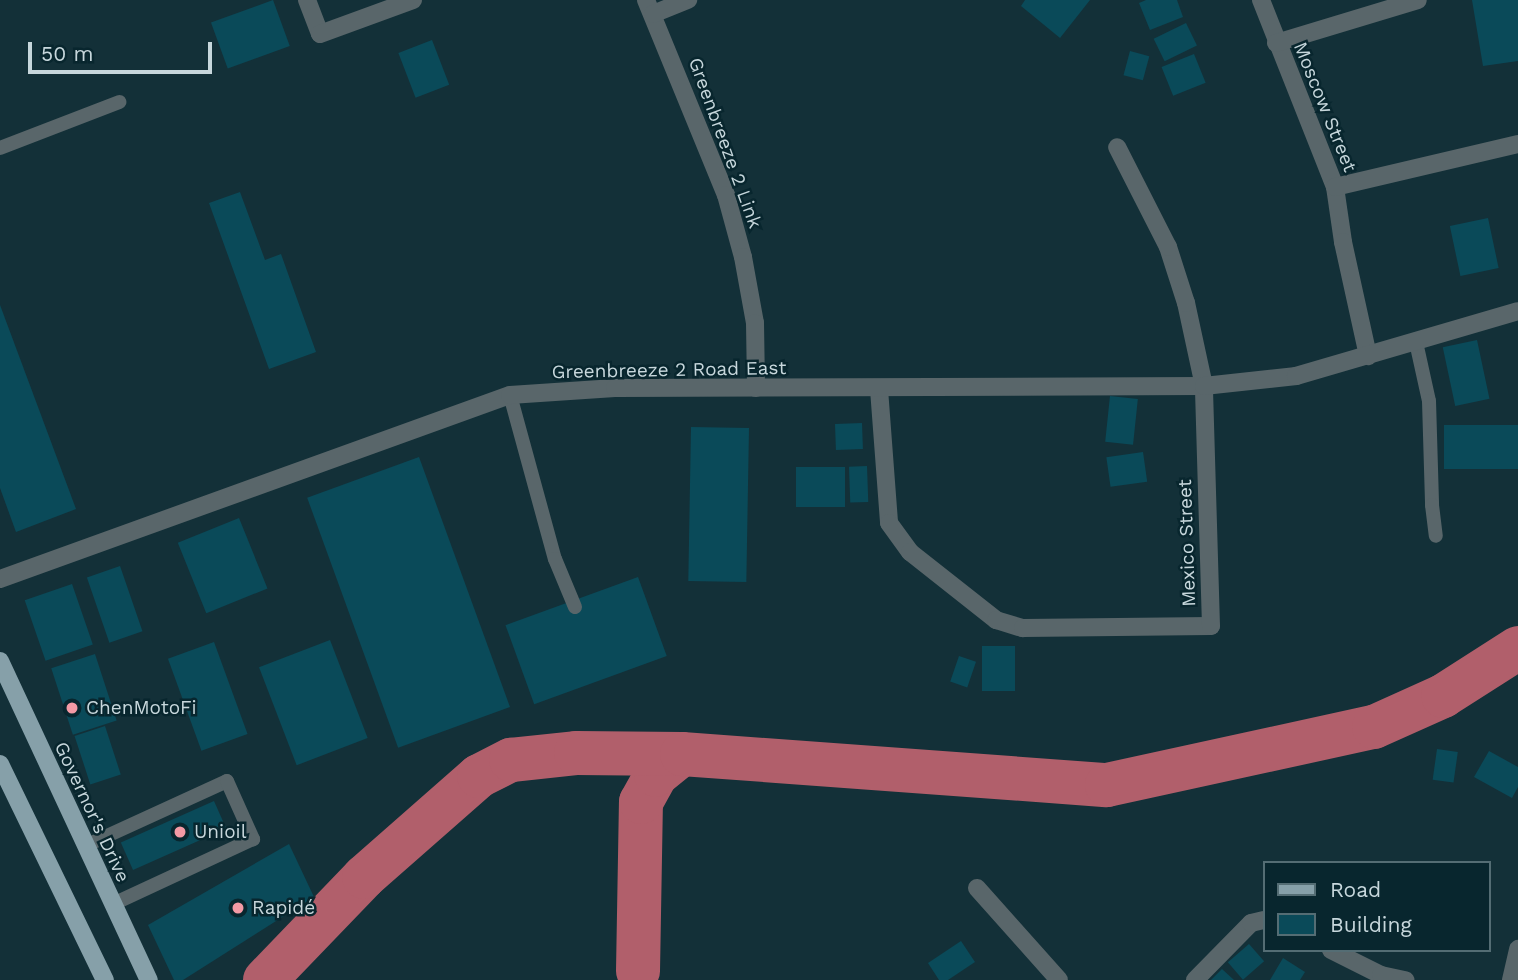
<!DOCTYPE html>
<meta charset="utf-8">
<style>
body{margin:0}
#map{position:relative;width:1518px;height:980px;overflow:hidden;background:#133038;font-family:"Work Sans",sans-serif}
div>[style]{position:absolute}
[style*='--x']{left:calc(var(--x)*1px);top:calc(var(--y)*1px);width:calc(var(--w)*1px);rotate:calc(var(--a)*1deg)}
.river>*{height:44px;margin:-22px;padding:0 22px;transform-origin:22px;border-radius:22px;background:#b15f6b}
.building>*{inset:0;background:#0a4a59;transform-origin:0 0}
.service>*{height:14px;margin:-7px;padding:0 7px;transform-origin:7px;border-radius:7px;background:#59666a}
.minor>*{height:18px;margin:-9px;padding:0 9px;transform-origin:9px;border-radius:9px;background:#59666a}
.primary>*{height:18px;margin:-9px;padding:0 9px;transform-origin:9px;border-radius:9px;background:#86a0a9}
.dots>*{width:19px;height:19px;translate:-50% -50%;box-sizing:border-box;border:4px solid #08262e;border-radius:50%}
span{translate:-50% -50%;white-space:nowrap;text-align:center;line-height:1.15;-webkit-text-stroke:5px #08262e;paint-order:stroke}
.street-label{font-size:19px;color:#c7d7dc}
.poi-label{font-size:19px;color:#c7d7dc}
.left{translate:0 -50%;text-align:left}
.legend{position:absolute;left:1263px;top:861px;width:228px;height:91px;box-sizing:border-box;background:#08262e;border:2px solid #546d74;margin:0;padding:9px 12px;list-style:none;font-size:21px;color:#c7d7dc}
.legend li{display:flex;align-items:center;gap:14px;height:35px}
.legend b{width:35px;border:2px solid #546d74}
.scale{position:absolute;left:28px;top:42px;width:184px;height:32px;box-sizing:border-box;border:4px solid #c7d7dc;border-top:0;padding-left:9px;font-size:21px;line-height:24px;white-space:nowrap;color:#c7d7dc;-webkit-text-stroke:5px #08262e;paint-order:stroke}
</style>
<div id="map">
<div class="river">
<i style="--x:638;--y:971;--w:169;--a:-89"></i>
<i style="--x:641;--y:802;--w:31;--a:-61"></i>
<i style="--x:656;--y:775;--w:33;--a:-39"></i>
<i style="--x:265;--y:980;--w:143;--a:-46.1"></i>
<i style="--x:364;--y:877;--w:153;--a:-41.3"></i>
<i style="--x:479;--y:776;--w:36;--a:-27"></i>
<i style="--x:511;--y:760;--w:65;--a:-6.1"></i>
<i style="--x:576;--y:753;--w:106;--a:0.5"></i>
<i style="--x:682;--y:754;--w:426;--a:4.2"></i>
<i style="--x:1107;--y:785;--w:273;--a:-12.3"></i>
<i style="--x:1374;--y:727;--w:76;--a:-24.2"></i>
<i style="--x:1443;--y:696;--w:89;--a:-32.6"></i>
</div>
<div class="building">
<i style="left:273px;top:0;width:49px;height:66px;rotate:70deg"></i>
<i style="clip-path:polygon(1025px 0,1090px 0,1060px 38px,1021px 6px)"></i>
<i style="clip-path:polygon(1146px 0,1177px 0,1183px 17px,1150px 30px,1139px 3px)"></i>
<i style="clip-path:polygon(1472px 0,1518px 0,1518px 61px,1483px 66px)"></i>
<i style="left:1186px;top:23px;width:25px;height:36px;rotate:64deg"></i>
<i style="left:432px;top:40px;width:48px;height:36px;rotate:69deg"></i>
<i style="left:1130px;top:51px;width:20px;height:25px;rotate:15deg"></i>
<i style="left:1194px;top:54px;width:31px;height:35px;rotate:68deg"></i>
<i style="clip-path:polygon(240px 192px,265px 260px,281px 254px,316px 352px,269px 369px,209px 203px)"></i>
<i style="left:1488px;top:218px;width:51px;height:39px;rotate:78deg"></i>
<i style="clip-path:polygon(0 305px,76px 509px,16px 532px,0 488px)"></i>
<i style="left:1477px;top:340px;width:60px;height:35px;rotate:78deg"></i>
<i style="left:1110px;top:396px;width:28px;height:46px;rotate:6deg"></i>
<i style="left:862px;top:423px;width:26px;height:27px;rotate:88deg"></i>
<i style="left:1518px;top:425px;width:44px;height:74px;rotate:90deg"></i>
<i style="left:691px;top:427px;width:58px;height:154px;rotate:1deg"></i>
<i style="left:1143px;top:452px;width:30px;height:37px;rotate:82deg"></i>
<i style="left:419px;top:457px;width:266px;height:119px;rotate:70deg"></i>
<i style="left:867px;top:466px;width:36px;height:18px;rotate:88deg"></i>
<i style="left:796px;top:467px;width:49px;height:40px"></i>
<i style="left:239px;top:518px;width:76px;height:66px;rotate:68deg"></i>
<i style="left:120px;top:566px;width:69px;height:35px;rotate:71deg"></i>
<i style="left:638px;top:577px;width:84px;height:141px;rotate:70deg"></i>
<i style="left:72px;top:584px;width:64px;height:50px;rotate:71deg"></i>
<i style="left:330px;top:640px;width:105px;height:76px;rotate:69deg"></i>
<i style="left:214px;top:642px;width:98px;height:49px;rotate:70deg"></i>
<i style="left:1015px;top:646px;width:45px;height:33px;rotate:90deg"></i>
<i style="left:95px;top:654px;width:70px;height:46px;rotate:72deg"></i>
<i style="left:959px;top:656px;width:18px;height:27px;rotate:19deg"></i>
<i style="left:105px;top:726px;width:51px;height:32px;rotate:72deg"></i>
<i style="left:1437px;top:749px;width:21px;height:31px;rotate:8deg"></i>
<i style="clip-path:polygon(1489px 751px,1518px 767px,1518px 787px,1512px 798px,1474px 777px)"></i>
<i style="left:214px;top:801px;width:30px;height:102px;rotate:66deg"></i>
<i style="clip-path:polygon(289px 844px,314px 897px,183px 980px,174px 980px,148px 925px)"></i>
<i style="clip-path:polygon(961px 941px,975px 962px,948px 980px,939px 980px,928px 963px)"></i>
<i style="left:1249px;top:944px;width:23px;height:28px;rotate:49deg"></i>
<i style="clip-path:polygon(1283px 958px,1305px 972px,1300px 980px,1270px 980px)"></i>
<i style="clip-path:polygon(1222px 969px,1234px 980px,1211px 980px)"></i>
</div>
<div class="service">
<i style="--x:0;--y:148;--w:128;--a:-21.1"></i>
<i style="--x:1416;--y:342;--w:60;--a:77.6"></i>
<i style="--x:1429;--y:401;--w:104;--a:88.3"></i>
<i style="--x:1432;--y:505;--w:31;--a:83"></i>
<i style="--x:510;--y:395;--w:170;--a:74.7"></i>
<i style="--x:555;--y:559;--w:52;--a:67.4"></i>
<i style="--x:85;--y:846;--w:156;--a:-24.6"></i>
<i style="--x:227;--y:781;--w:64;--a:65.9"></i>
<i style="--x:253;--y:839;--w:154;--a:155.1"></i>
</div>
<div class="minor">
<i style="--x:307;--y:0;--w:36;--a:69"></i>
<i style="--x:320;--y:34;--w:99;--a:-20.1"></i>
<i style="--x:646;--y:0;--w:211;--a:67.7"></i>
<i style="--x:726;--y:195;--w:64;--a:74.7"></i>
<i style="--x:743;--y:257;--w:67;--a:79.7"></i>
<i style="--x:755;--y:323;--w:65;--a:89.1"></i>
<i style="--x:1261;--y:0;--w:201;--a:68.4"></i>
<i style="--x:1335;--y:187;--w:56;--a:81.7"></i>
<i style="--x:1343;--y:242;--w:117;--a:77.6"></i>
<i style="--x:653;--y:14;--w:38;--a:-22"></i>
<i style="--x:1276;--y:43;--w:148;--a:-16.8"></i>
<i style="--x:1335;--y:187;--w:188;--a:-13.2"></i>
<i style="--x:879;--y:389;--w:134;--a:85.7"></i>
<i style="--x:889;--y:523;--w:36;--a:54"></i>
<i style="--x:910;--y:552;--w:110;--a:38.3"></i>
<i style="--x:996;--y:620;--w:28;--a:17"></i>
<i style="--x:1023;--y:628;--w:188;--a:-0.6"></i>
<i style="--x:1211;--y:626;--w:240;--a:-91.7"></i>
<i style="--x:1204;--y:386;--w:85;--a:-102.2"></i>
<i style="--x:1186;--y:303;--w:59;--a:-107.8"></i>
<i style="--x:1168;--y:247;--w:112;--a:-117"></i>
<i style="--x:0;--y:579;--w:542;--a:-19.84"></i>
<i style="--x:510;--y:395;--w:105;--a:-3.8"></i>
<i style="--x:615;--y:388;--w:589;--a:-0.19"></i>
<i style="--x:1204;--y:386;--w:93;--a:-6.2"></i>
<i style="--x:1296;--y:376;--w:231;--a:-16.3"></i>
<i style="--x:977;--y:888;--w:123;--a:48.3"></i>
<i style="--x:1331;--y:950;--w:56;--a:26.6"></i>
<i style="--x:1381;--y:975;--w:25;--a:12"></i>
<i style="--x:1195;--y:980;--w:80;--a:-45.5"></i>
<i style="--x:1251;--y:923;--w:13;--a:-13"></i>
<i style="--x:1511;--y:980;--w:32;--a:-77"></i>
</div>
<div class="primary">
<i style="--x:0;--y:661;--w:352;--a:65"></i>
<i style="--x:0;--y:764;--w:240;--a:64.1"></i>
</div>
<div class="dots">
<i style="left:72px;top:708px;background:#f49aa5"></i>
<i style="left:180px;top:832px;background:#f49aa5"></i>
<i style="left:238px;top:908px;background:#f49aa5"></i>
</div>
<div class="street-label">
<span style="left:1325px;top:107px;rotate:68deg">Moscow Street</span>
<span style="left:725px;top:143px;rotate:70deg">Greenbreeze 2 Link</span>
<span style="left:669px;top:370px;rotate:-1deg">Greenbreeze 2 Road East</span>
<span style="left:1187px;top:543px;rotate:-92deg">Mexico Street</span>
<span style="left:92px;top:812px;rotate:65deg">Governor's Drive</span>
</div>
<div class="poi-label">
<span class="left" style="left:86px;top:708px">ChenMotoFi</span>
<span class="left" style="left:194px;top:832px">Unioil</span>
<span class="left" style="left:252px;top:908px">Rapidé</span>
</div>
<ul class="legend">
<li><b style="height:9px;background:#86a0a9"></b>Road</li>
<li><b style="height:19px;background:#0a4a59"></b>Building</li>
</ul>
<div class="scale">50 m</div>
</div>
